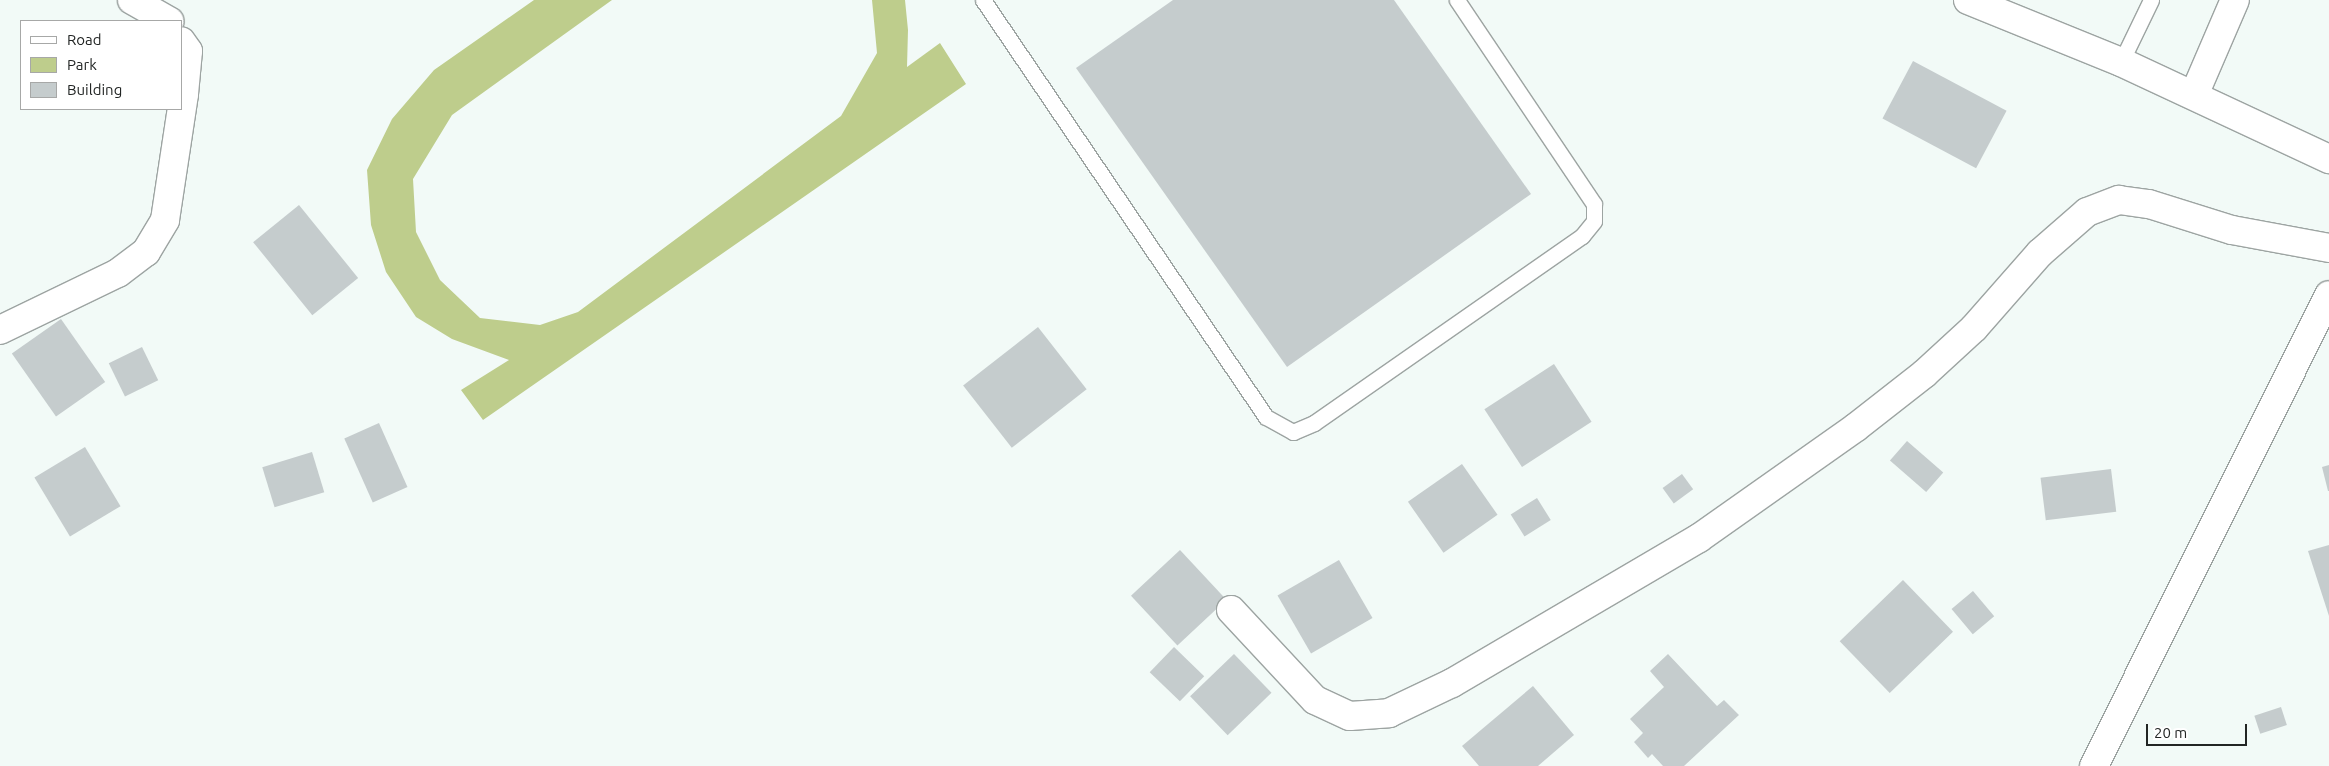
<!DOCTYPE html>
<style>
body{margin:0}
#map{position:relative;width:2329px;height:766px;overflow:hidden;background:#f2faf7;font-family:Ubuntu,sans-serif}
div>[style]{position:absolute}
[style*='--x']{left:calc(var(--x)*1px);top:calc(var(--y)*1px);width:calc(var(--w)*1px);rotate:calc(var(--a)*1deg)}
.green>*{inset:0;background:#becd8c}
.building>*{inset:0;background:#c5cccd;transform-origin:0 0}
.roads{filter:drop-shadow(1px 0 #9da4a2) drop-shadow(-1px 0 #9da4a2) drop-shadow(0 1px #9da4a2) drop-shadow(0 -1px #9da4a2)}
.service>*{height:15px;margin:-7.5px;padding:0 7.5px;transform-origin:7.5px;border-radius:7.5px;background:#fff}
.minor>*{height:28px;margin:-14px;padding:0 14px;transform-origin:14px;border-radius:14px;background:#fff}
.primary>*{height:28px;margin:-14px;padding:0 14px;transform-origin:14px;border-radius:14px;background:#fff}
span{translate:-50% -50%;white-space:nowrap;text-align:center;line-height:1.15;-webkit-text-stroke:4px #fff;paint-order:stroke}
.legend{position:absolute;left:20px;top:20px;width:162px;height:90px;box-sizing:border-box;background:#fff;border:1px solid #a7a8a7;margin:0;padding:6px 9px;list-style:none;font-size:15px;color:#222524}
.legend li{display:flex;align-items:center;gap:10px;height:25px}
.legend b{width:25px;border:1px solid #a7a8a7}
.scale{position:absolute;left:2146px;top:724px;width:101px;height:22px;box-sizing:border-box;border:2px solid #222524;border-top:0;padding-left:6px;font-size:15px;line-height:18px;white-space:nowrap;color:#222524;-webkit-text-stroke:4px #fff;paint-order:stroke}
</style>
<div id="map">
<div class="green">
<i style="clip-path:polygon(534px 0,612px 0,452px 115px,413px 179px,416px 232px,440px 280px,480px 318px,540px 325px,578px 312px,841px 116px,877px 53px,872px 0,905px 0,908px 30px,907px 67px,940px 43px,966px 84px,483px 420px,461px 390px,509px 360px,452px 339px,416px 317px,386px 272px,371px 225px,367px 170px,392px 119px,434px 70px)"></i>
</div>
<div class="building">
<i style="clip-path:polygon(1173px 0,1394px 0,1531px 194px,1287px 367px,1076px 68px)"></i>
<i style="left:1913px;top:61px;width:106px;height:65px;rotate:28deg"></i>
<i style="left:299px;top:205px;width:94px;height:59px;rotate:51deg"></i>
<i style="left:61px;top:319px;width:77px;height:60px;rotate:55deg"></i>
<i style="left:1038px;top:327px;width:79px;height:95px;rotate:52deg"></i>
<i style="left:142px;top:347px;width:37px;height:37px;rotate:64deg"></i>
<i style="left:1554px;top:364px;width:69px;height:83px;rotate:57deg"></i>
<i style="left:379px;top:423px;width:70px;height:38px;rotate:66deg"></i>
<i style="left:1907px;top:441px;width:48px;height:26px;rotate:41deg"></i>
<i style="left:85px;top:447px;width:69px;height:59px;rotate:59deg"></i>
<i style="left:312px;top:452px;width:42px;height:52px;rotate:73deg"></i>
<i style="left:1462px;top:464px;width:62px;height:66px;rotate:55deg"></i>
<i style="clip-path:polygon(2329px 465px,2329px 491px,2328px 491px,2322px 467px)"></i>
<i style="left:2111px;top:469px;width:43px;height:71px;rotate:83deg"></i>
<i style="left:1682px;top:474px;width:19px;height:24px;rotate:54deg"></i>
<i style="left:1537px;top:498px;width:26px;height:31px;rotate:58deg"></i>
<i style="clip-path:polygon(2329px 545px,2329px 616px,2308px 551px)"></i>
<i style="left:1180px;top:550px;width:68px;height:67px;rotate:47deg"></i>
<i style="left:1339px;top:560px;width:67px;height:71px;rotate:60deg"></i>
<i style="left:1903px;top:580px;width:72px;height:88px;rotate:46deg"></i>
<i style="left:1973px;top:591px;width:33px;height:28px;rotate:50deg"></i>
<i style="left:1174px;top:647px;width:42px;height:35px;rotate:44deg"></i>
<i style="left:1234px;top:654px;width:54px;height:61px;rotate:46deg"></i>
<i style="clip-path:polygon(1668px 654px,1717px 706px,1724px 700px,1739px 715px,1684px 766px,1663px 766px,1652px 754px,1648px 758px,1634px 742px,1643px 733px,1630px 719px,1664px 687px,1650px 671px)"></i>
<i style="clip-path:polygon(1533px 686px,1574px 735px,1538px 766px,1479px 766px,1462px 746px)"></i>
<i style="left:2281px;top:707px;width:19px;height:28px;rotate:72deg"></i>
</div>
<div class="roads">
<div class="service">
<i style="--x:983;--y:0;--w:504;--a:55.84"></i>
<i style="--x:1266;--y:417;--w:31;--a:29"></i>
<i style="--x:1293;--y:432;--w:23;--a:-23"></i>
<i style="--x:1314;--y:423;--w:327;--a:-34.9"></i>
<i style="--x:1582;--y:236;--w:19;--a:-51"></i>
<i style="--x:1594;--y:221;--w:17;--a:-90"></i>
<i style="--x:1594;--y:204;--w:246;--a:-123.9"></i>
<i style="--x:2121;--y:62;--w:69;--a:-64.2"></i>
</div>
<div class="minor">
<i style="--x:132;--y:0;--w:43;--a:29.6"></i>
<i style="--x:2194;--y:95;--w:103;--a:-66.7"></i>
<i style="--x:0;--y:330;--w:131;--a:-25.8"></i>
<i style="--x:118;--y:273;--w:35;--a:-37"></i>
<i style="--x:146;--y:252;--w:37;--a:-59"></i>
<i style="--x:165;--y:220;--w:127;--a:-81.4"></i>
<i style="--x:184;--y:94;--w:43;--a:-84.7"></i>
<i style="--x:188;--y:51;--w:12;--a:-125"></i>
<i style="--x:1231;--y:610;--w:123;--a:47"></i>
<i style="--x:1315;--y:700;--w:38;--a:25"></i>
<i style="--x:1350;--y:716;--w:39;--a:-4"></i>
<i style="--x:1389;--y:713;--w:70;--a:-25.5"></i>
<i style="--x:1452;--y:683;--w:286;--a:-30.4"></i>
<i style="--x:1699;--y:538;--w:191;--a:-35.2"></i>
<i style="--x:1855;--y:428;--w:88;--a:-38"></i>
<i style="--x:1924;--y:374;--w:68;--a:-42.6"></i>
<i style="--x:1974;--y:328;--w:100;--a:-48.7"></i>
<i style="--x:2040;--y:253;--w:62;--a:-41.1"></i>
<i style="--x:2087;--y:212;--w:34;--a:-21"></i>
<i style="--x:2119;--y:200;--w:30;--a:8"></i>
<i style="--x:2149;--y:204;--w:87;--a:17.4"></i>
<i style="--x:2232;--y:230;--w:99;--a:10.5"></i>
<i style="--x:2094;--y:766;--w:526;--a:-63.48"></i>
</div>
<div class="primary">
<i style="--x:1968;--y:0;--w:165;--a:22.1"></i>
<i style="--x:2121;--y:62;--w:230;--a:25"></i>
</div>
</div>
<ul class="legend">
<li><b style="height:6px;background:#fff"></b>Road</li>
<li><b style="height:14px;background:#becd8c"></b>Park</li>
<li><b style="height:14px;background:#c5cccd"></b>Building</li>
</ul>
<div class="scale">20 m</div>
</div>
